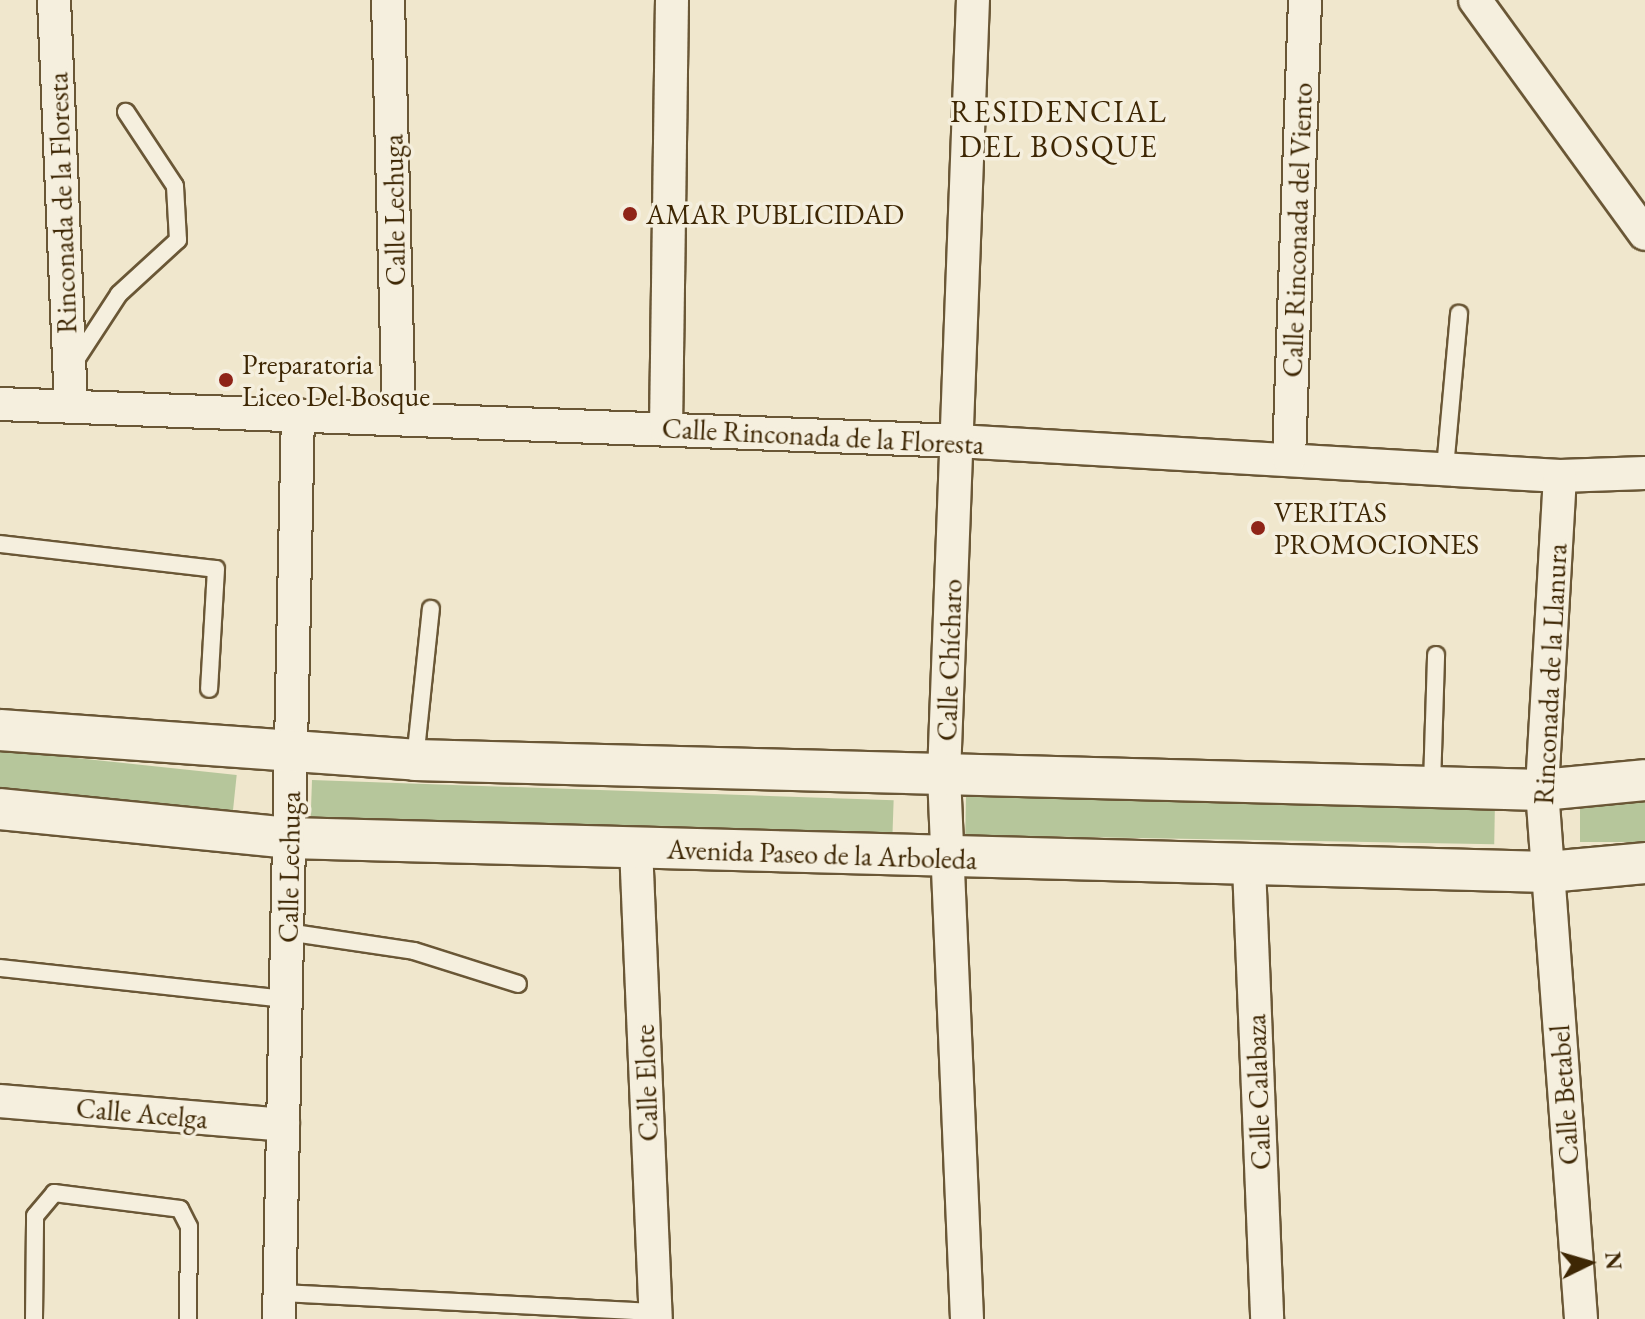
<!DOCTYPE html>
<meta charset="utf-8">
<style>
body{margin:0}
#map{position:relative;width:1645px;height:1319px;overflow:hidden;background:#f0e7cd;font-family:"EB Garamond",serif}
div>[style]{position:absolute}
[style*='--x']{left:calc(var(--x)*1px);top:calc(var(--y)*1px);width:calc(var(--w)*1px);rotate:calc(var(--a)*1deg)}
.green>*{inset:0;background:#b6c69b;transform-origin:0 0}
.roads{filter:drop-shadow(2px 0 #6a5736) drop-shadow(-2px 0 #6a5736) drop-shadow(0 2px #6a5736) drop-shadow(0 -2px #6a5736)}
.service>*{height:16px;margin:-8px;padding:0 8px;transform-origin:8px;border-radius:8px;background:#f5efde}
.minor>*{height:32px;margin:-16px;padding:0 16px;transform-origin:16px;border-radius:16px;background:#f5efde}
.tertiary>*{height:40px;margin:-20px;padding:0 20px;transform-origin:20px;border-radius:20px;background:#f5efde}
.dots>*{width:22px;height:22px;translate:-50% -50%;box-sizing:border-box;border:4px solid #f5efde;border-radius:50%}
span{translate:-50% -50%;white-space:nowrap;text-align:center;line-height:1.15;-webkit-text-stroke:7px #f5efde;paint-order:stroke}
.street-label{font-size:28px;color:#3e2704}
.poi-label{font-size:28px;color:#3e2704}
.left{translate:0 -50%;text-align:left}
.neighbourhood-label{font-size:30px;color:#3e2704;letter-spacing:2px}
.north{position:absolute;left:1549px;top:1223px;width:80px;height:80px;-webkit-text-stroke:6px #f5efde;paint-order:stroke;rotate:85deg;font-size:22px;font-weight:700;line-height:32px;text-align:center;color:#3e2704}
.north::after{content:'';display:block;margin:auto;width:28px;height:36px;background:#3e2704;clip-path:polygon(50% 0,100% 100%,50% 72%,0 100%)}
</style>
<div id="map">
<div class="green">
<i style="left:0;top:750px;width:238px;height:40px;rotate:6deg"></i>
<i style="left:312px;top:780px;width:582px;height:38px;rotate:2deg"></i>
<i style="left:966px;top:795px;width:529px;height:40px;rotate:1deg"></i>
<i style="left:1645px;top:802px;width:40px;height:65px;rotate:90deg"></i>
</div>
<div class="roads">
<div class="service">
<i style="--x:74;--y:363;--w:82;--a:-56.9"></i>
<i style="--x:119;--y:294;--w:80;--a:-42.5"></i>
<i style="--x:178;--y:240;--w:54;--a:-93.2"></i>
<i style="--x:175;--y:186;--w:89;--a:-123.5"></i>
<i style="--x:1445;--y:468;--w:155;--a:-84.8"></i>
<i style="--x:0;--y:544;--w:217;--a:6.6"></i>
<i style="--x:216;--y:569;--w:120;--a:93.3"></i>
<i style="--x:415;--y:760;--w:152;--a:-84"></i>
<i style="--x:1432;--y:785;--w:130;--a:-88.2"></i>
<i style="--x:287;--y:932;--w:128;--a:8.5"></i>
<i style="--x:414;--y:951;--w:109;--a:17.6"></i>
<i style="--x:0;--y:968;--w:288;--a:6.2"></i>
<i style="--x:280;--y:1293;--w:376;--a:2.9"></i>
<i style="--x:34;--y:1319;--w:103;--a:-89.4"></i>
<i style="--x:35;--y:1216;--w:30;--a:-50"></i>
<i style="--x:54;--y:1193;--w:127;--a:7.2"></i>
<i style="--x:180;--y:1209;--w:20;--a:63"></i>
<i style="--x:189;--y:1227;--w:92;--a:90.6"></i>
</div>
<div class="minor">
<i style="--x:54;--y:0;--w:407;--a:87.6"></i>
<i style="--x:388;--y:0;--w:419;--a:88.5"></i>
<i style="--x:1475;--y:0;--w:289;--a:54"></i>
<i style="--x:0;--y:404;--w:958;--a:2.21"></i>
<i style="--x:957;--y:441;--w:604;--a:3.32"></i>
<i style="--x:1560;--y:476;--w:85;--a:-2"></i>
<i style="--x:666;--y:429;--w:429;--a:-89.2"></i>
<i style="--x:1289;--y:459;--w:459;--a:-88"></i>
<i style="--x:1560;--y:476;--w:315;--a:93.3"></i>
<i style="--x:1542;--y:790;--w:530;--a:85.78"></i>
<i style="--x:636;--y:847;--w:472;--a:87.6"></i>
<i style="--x:1249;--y:866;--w:453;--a:87.7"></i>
<i style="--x:0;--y:1101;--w:284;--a:4.8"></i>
<i style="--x:279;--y:1319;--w:904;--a:-88.8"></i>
<i style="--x:967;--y:1319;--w:544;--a:-92.42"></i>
<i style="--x:944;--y:775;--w:776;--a:-87.86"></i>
</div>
<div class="tertiary">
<i style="--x:0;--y:730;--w:416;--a:4.1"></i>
<i style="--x:415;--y:760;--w:1127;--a:1.52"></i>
<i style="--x:1542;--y:790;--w:103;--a:-5.5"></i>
<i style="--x:0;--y:809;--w:290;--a:5.7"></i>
<i style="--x:289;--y:838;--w:1259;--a:1.55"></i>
<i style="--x:1548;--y:872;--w:97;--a:-5.3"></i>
</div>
</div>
<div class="dots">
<i style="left:630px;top:214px;background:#8f2418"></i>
<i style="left:226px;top:380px;background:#8f2418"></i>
<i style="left:1258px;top:528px;background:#8f2418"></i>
</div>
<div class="street-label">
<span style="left:62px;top:203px;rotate:-92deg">Rinconada de la Floresta</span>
<span style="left:394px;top:210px;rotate:-91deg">Calle Lechuga</span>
<span style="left:1297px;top:230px;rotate:-88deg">Calle Rinconada del Viento</span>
<span style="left:823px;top:436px;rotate:3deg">Calle Rinconada de la Floresta</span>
<span style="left:949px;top:660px;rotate:-88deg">Calle Chícharo</span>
<span style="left:1550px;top:674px;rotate:-87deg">Rinconada de la Llanura</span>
<span style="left:822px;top:854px;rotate:2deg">Avenida Paseo de la Arboleda</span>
<span style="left:289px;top:867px;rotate:-89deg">Calle Lechuga</span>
<span style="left:646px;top:1083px;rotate:-92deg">Calle Elote</span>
<span style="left:1258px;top:1092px;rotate:-92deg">Calle Calabaza</span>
<span style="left:1564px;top:1095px;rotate:-94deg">Calle Betabel</span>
<span style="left:142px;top:1113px;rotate:5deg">Calle Acelga</span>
</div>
<div class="poi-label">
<span class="left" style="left:646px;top:214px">AMAR PUBLICIDAD</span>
<span class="left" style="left:242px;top:380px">Preparatoria<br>Liceo Del Bosque</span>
<span class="left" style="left:1274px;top:528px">VERITAS<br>PROMOCIONES</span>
</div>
<div class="neighbourhood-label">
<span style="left:1059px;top:129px">RESIDENCIAL<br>DEL BOSQUE</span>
</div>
<div class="north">N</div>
</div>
